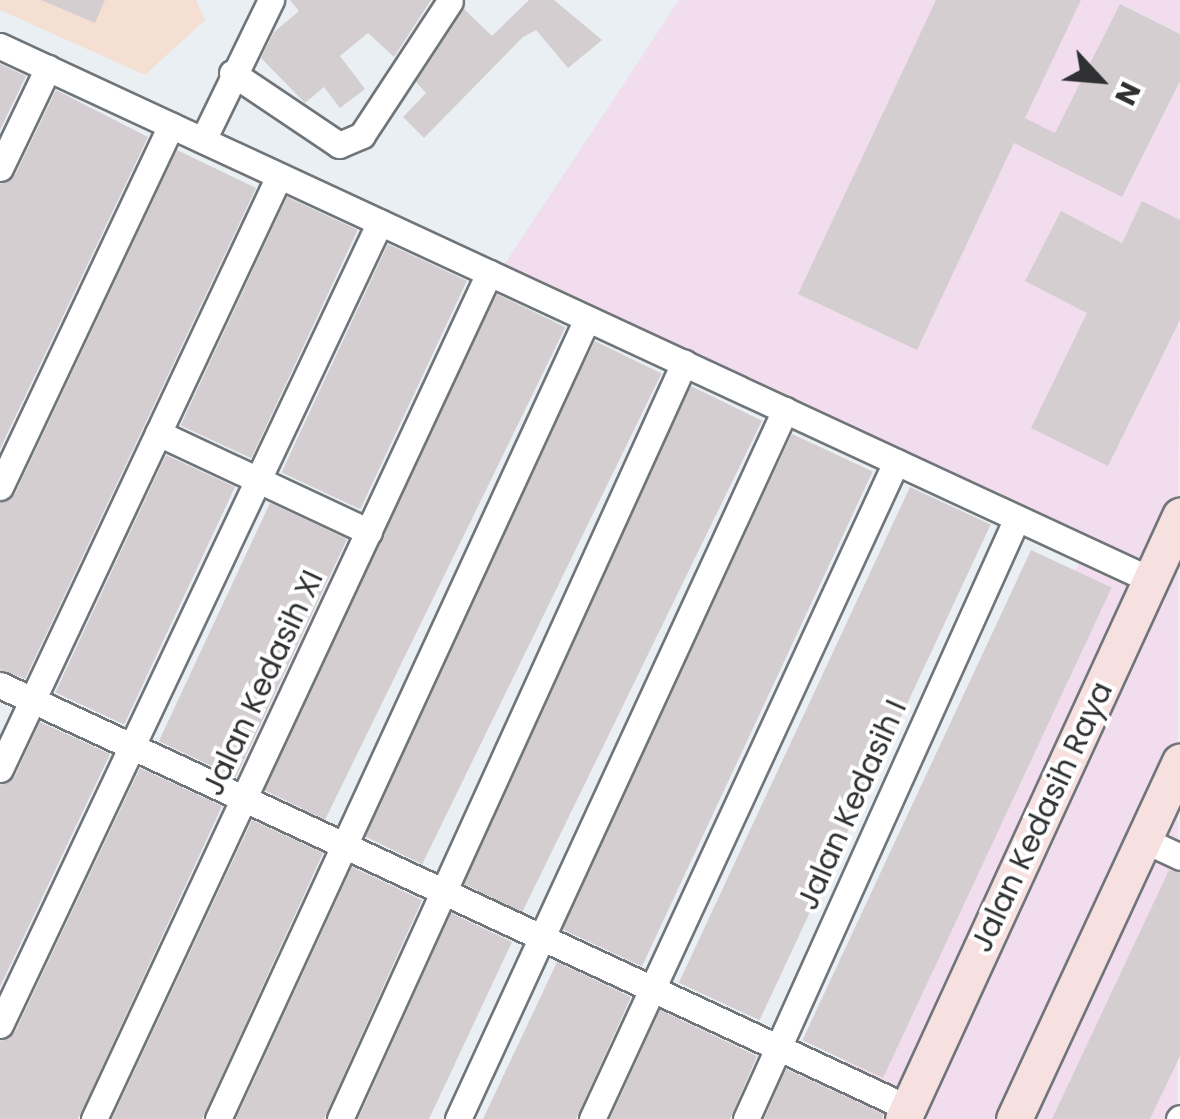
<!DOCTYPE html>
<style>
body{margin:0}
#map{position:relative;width:1180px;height:1119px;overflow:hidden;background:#e9eff3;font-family:Poppins,sans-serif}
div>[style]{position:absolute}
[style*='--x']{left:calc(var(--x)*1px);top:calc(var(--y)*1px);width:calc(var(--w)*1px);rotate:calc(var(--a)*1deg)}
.commercial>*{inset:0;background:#f1dded}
.industrial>*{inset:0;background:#f5dfd2}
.building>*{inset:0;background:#d5ced1;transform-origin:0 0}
.roads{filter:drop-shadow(2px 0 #6f7579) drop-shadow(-2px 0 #6f7579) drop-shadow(0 2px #6f7579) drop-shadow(0 -2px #6f7579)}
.street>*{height:25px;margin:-12.5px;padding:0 12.5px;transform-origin:12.5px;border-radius:12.5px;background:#fff}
.secondary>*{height:35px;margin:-17.5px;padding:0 17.5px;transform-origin:17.5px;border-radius:17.5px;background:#f7e0e0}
span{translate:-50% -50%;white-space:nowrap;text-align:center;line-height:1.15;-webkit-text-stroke:8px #fff;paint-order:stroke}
.street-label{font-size:30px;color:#2e3032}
.north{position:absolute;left:1050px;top:30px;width:100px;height:100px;-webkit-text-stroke:8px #fff;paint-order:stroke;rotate:116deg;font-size:28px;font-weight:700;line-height:40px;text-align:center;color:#2e3032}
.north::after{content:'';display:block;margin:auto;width:35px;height:45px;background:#2e3032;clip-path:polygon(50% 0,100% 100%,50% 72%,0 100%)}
</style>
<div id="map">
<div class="commercial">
<i style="clip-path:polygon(679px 0,1180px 0,1177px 1119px,819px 1119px,1090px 539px,498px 274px)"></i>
</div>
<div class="industrial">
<i style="clip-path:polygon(0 0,196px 0,205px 20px,145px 75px,0 10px)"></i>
</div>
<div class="building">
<i style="clip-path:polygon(41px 0,105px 0,95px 23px)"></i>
<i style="clip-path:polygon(290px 0,431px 0,394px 57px,368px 33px,340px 56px,365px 89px,340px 108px,324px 87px,305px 103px,261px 58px,274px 32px,299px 11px)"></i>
<i style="clip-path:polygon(529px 0,554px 0,602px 40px,568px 68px,536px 30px,523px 37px,424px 138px,403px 117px,426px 93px,416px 82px,464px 9px,492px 36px)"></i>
<i style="clip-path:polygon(936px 0,1081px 0,1025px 118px,1055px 133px,1120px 4px,1180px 34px,1180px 81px,1122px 197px,1014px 143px,917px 350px,798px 294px)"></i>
<i style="clip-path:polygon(0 64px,26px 76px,0 130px)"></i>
<i style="clip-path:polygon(56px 90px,148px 137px,0 449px,0 184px,15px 175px)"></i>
<i style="clip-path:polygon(177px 150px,256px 188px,25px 679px,0 669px,0 503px,15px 494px)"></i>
<i style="left:287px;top:197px;width:78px;height:252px;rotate:25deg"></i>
<i style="clip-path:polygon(1142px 201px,1180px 220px,1180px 320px,1108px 466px,1031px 428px,1087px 313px,1025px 281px,1061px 211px,1122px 243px)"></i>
<i style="left:388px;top:244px;width:87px;height:252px;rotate:25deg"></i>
<i style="left:497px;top:294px;width:76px;height:548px;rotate:26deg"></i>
<i style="left:595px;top:341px;width:74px;height:546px;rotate:26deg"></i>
<i style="left:691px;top:386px;width:79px;height:547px;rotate:26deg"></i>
<i style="left:792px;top:434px;width:89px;height:546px;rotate:25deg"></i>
<i style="left:166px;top:455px;width:76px;height:262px;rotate:25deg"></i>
<i style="left:910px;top:487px;width:89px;height:547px;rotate:25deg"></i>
<i style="left:270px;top:503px;width:85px;height:263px;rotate:25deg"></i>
<i style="left:1031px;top:550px;width:89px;height:541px;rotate:25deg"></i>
<i style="clip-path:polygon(40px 722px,110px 754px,0 987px,0 785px,15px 776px)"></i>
<i style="clip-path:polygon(140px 768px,222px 806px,78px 1119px,0 1119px,0 1041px,15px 1032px)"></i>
<i style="clip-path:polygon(252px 820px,323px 853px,202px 1119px,112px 1119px)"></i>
<i style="clip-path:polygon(352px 867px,422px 900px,324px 1119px,236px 1119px)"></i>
<i style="clip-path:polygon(1169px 870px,1180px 873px,1180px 1056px,1150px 1119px,1052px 1119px)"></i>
<i style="clip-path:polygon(451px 913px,512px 942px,429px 1119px,358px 1119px)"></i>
<i style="clip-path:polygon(557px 962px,631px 997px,576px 1119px,483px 1119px)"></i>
<i style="clip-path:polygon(660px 1010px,757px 1056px,730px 1119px,610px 1119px)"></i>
<i style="clip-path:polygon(786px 1069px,883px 1114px,882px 1119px,764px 1119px)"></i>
</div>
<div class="roads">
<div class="street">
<i style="--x:0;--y:46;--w:1269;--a:24.89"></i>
<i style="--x:232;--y:73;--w:129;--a:33.9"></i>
<i style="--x:339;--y:145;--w:25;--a:-23"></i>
<i style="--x:362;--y:135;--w:160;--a:-56.7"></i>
<i style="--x:203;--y:140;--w:156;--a:-64.1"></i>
<i style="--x:0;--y:168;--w:111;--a:-64.4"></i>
<i style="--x:158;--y:433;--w:233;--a:25.1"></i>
<i style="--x:0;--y:487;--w:400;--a:-64.7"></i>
<i style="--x:0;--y:685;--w:1002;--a:24.98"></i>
<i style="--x:0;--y:769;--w:655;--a:-64.8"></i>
<i style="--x:1144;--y:840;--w:40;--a:25"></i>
<i style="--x:0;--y:1025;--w:888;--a:-64.68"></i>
<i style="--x:94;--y:1119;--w:934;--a:-64.97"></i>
<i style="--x:218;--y:1119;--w:881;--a:-65.24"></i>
<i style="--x:340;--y:1119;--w:831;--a:-65.53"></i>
<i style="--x:458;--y:1119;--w:781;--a:-65.24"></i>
<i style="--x:592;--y:1119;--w:724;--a:-65.17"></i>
<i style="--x:746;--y:1119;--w:659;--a:-65.73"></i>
<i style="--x:1179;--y:1119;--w:1;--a:-45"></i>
</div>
<div class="secondary">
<i style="--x:903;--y:1119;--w:664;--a:-65.33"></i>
<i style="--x:1014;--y:1119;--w:394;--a:-65.1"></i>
</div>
</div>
<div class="street-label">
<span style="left:263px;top:683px;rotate:-65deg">Jalan Kedasih XI</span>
<span style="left:852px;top:805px;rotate:-66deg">Jalan Kedasih I</span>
<span style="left:1042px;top:817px;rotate:-65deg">Jalan Kedasih Raya</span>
</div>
<div class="north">N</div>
</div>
